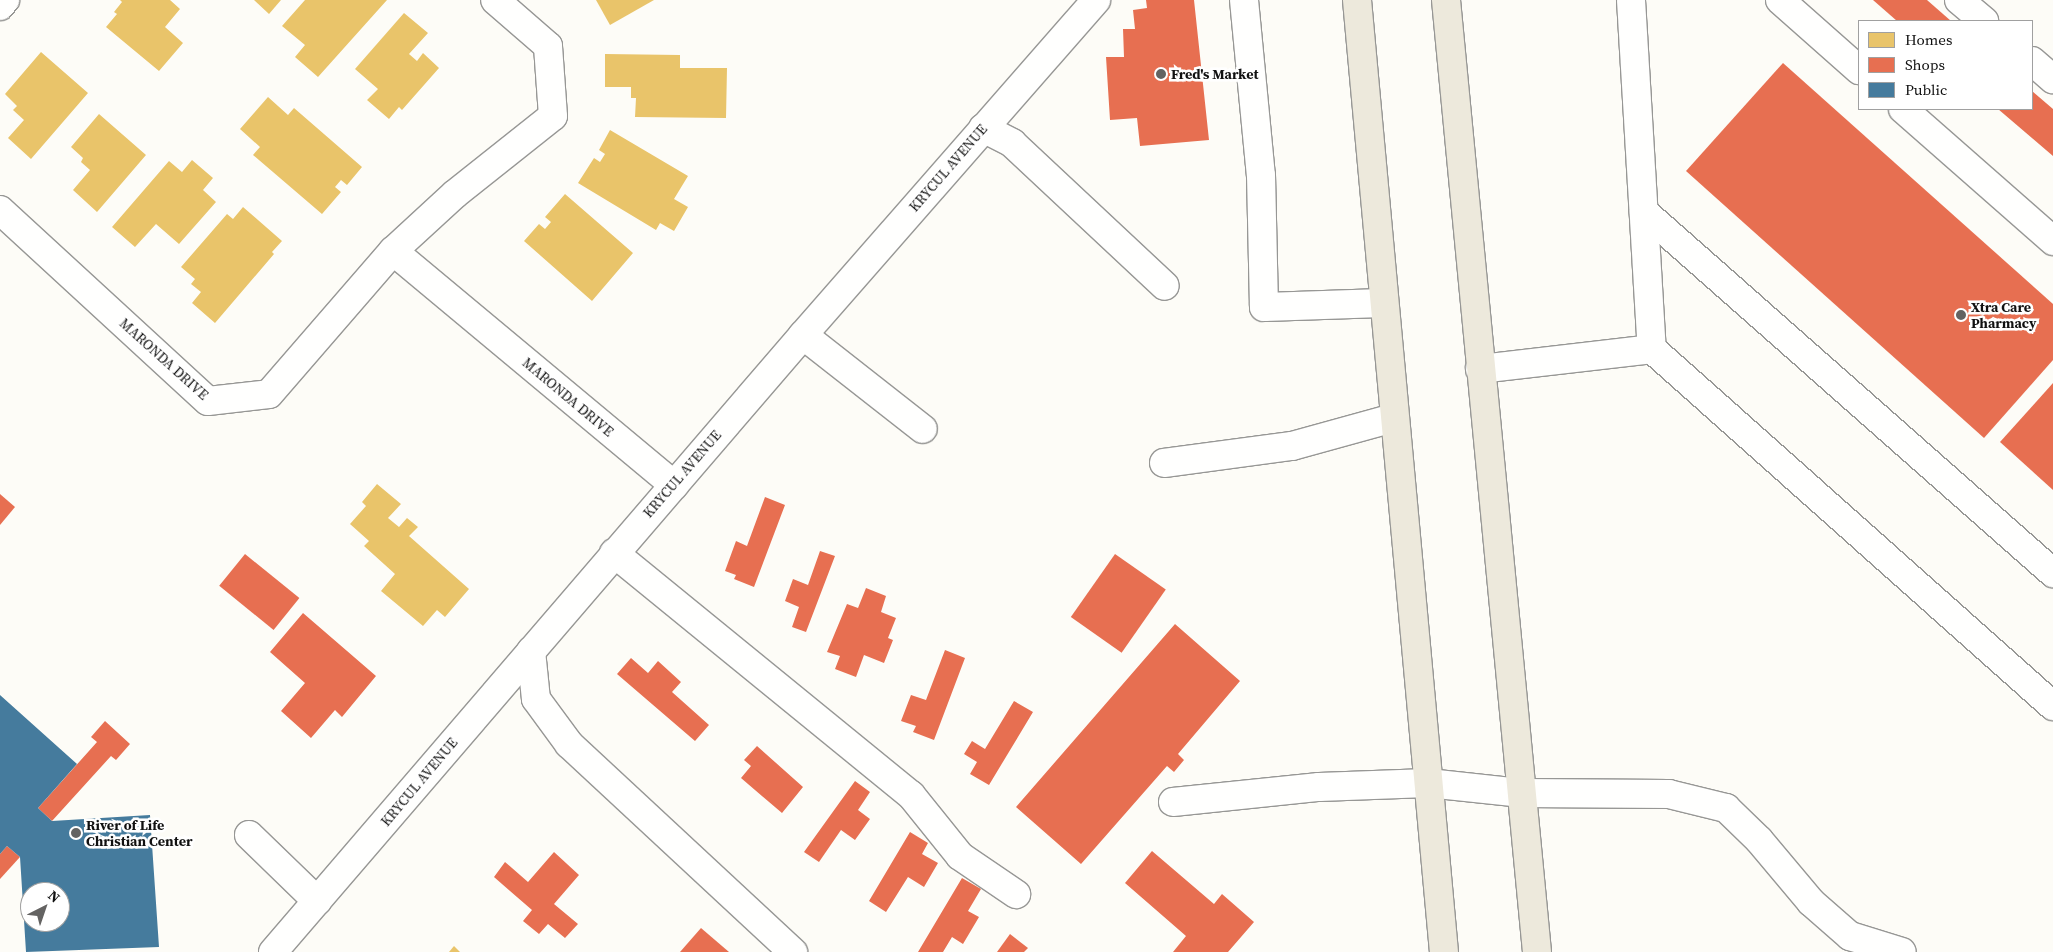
<!DOCTYPE html>
<style>
body{margin:0}
#map{position:relative;width:2053px;height:952px;overflow:hidden;background:#fdfcf7;font-family:"Source Serif 4",serif}
div>[style]{position:absolute}
[style*='--x']{left:calc(var(--x)*1px);top:calc(var(--y)*1px);width:calc(var(--w)*1px);rotate:calc(var(--a)*1deg)}
.homes>*{inset:0;background:#e9c46a}
.shops>*{inset:0;background:#e76f51;transform-origin:0 0}
.public>*{inset:0;background:#457b9d}
.roads{filter:drop-shadow(1px 0 #979795) drop-shadow(-1px 0 #979795) drop-shadow(0 1px #979795) drop-shadow(0 -1px #979795)}
.minor>*{height:28px;margin:-14px;padding:0 14px;transform-origin:14px;border-radius:14px;background:#fffffe}
.major>*{height:28px;margin:-14px;padding:0 14px;transform-origin:14px;border-radius:14px;background:#ede9dc}
.dots>*{width:14px;height:14px;translate:-50% -50%;box-sizing:border-box;border:2px solid #fff;border-radius:50%}
span{translate:-50% -50%;white-space:nowrap;text-align:center;line-height:1.15;-webkit-text-stroke:5px #fff;paint-order:stroke}
.poi-label{font-size:14px;color:#111;font-weight:700}
.left{translate:0 -50%;text-align:left}
.street-label{font-size:14px;color:#111}
.legend{position:absolute;left:1858px;top:20px;width:175px;height:90px;box-sizing:border-box;background:#fff;border:1px solid #a0a0a0;margin:0;padding:6px 9px;list-style:none;font-size:15px;color:#111}
.legend li{display:flex;align-items:center;gap:10px;height:25px}
.legend b{width:25px;border:1px solid #a0a0a0}
.north{position:absolute;left:20px;top:882px;width:50px;height:50px;box-sizing:border-box;background:#fff;border:1px solid #a0a0a0;border-radius:50%;rotate:41deg;font-size:14px;font-weight:700;line-height:20px;text-align:center;color:#111}
.north::after{content:'';display:block;margin:auto;width:18px;height:22px;background:#646362;clip-path:polygon(50% 0,100% 100%,50% 72%,0 100%)}
</style>
<div id="map">
<div class="homes">
<i style="clip-path:polygon(120px 0,170px 0,180px 9px,165px 27px,183px 43px,159px 71px,106px 27px,117px 14px,114px 12px,122px 2px)"></i>
<i style="clip-path:polygon(254px 0,281px 0,269px 14px)"></i>
<i style="clip-path:polygon(305px 0,387px 0,318px 77px,295px 57px,305px 45px,282px 26px)"></i>
<i style="clip-path:polygon(596px 0,654px 0,610px 25px)"></i>
<i style="clip-path:polygon(404px 13px,428px 33px,409px 54px,417px 61px,423px 53px,439px 68px,402px 110px,399px 107px,389px 119px,367px 100px,378px 89px,355px 69px)"></i>
<i style="clip-path:polygon(41px 52px,88px 93px,31px 159px,8px 138px,24px 120px,13px 110px,17px 106px,5px 94px)"></i>
<i style="clip-path:polygon(605px 54px,680px 55px,680px 68px,727px 68px,726px 118px,635px 117px,636px 98px,631px 98px,631px 87px,605px 87px)"></i>
<i style="clip-path:polygon(268px 97px,288px 115px,294px 108px,362px 167px,347px 185px,341px 180px,335px 187px,341px 192px,322px 214px,253px 155px,260px 147px,240px 129px)"></i>
<i style="clip-path:polygon(99px 114px,146px 155px,97px 212px,73px 190px,90px 170px,81px 162px,83px 158px,71px 147px)"></i>
<i style="clip-path:polygon(610px 130px,688px 176px,674px 199px,688px 207px,674px 231px,660px 223px,656px 230px,578px 183px,594px 158px,600px 162px,605px 154px,599px 150px)"></i>
<i style="clip-path:polygon(192px 160px,213px 178px,203px 190px,216px 202px,179px 244px,156px 224px,135px 247px,112px 227px,169px 161px,182px 172px)"></i>
<i style="clip-path:polygon(565px 194px,633px 253px,592px 301px,524px 241px,539px 224px,545px 229px,551px 222px,545px 217px)"></i>
<i style="clip-path:polygon(243px 207px,282px 241px,272px 252px,274px 254px,215px 323px,192px 303px,201px 292px,191px 284px,195px 279px,181px 267px,227px 214px,233px 219px)"></i>
<i style="clip-path:polygon(377px 484px,401px 504px,388px 518px,399px 527px,407px 518px,418px 527px,409px 536px,469px 589px,445px 617px,437px 610px,423px 626px,381px 591px,395px 574px,364px 546px,369px 541px,350px 524px,366px 506px,362px 502px)"></i>
<i style="clip-path:polygon(454px 946px,460px 952px,449px 952px)"></i>
</div>
<div class="shops">
<i style="clip-path:polygon(1146px 0,1194px 0,1209px 140px,1140px 146px,1137px 118px,1110px 120px,1106px 57px,1124px 57px,1123px 29px,1135px 29px,1133px 10px,1147px 8px)"></i>
<i style="clip-path:polygon(1873px 0,1927px 0,1951px 21px,1897px 21px)"></i>
<i style="clip-path:polygon(1783px 63px,2053px 304px,2053px 360px,1984px 438px,1686px 171px)"></i>
<i style="clip-path:polygon(2032px 91px,2053px 109px,2053px 156px,1998px 109px,2032px 109px)"></i>
<i style="clip-path:polygon(2053px 383px,2053px 490px,2000px 442px)"></i>
<i style="clip-path:polygon(0 494px,15px 507px,0 525px)"></i>
<i style="clip-path:polygon(765px 497px,785px 505px,754px 587px,734px 579px,736px 575px,725px 571px,736px 541px,747px 546px)"></i>
<i style="clip-path:polygon(820px 551px,835px 556px,806px 632px,792px 627px,799px 607px,785px 601px,793px 579px,808px 585px)"></i>
<i style="left:245px;top:554px;width:70px;height:41px;rotate:39deg"></i>
<i style="left:1115px;top:554px;width:62px;height:77px;rotate:35deg"></i>
<i style="clip-path:polygon(866px 588px,886px 596px,881px 612px,896px 618px,888px 638px,893px 640px,884px 663px,864px 655px,856px 677px,835px 669px,840px 656px,827px 652px,847px 604px,858px 608px)"></i>
<i style="clip-path:polygon(303px 613px,376px 676px,342px 717px,335px 710px,311px 738px,281px 711px,305px 683px,270px 652px)"></i>
<i style="clip-path:polygon(1175px 624px,1240px 681px,1178px 754px,1184px 760px,1174px 772px,1167px 766px,1081px 864px,1016px 807px)"></i>
<i style="clip-path:polygon(945px 650px,965px 658px,934px 740px,913px 732px,916px 726px,901px 721px,911px 695px,926px 700px)"></i>
<i style="clip-path:polygon(631px 658px,648px 673px,658px 661px,681px 682px,672px 692px,709px 725px,695px 741px,617px 674px)"></i>
<i style="clip-path:polygon(1014px 701px,1033px 712px,989px 785px,970px 774px,977px 762px,964px 754px,972px 741px,985px 749px)"></i>
<i style="clip-path:polygon(105px 721px,130px 744px,116px 760px,111px 756px,52px 821px,38px 808px,97px 742px,91px 737px)"></i>
<i style="clip-path:polygon(757px 746px,803px 787px,782px 813px,741px 778px,751px 766px,744px 760px)"></i>
<i style="clip-path:polygon(855px 781px,870px 792px,858px 810px,870px 819px,855px 840px,841px 830px,819px 862px,804px 852px)"></i>
<i style="clip-path:polygon(910px 832px,928px 843px,922px 854px,938px 863px,924px 887px,908px 877px,886px 912px,869px 901px)"></i>
<i style="clip-path:polygon(7px 846px,20px 857px,0 879px,0 854px)"></i>
<i style="clip-path:polygon(1152px 851px,1214px 904px,1222px 894px,1254px 922px,1228px 952px,1173px 952px,1186px 936px,1125px 883px)"></i>
<i style="clip-path:polygon(554px 852px,579px 875px,554px 904px,578px 924px,565px 938px,548px 924px,539px 934px,523px 921px,532px 910px,494px 877px,505px 862px,528px 882px)"></i>
<i style="clip-path:polygon(962px 878px,981px 889px,968px 911px,979px 917px,963px 944px,952px 937px,943px 952px,918px 952px)"></i>
<i style="clip-path:polygon(701px 928px,729px 952px,680px 952px)"></i>
<i style="clip-path:polygon(1010px 934px,1028px 948px,1024px 952px,997px 952px)"></i>
</div>
<div class="public">
<i style="clip-path:polygon(evenodd,0 695px,77px 764px,38px 808px,52px 821px,150px 815px,159px 947px,26px 952px,20px 857px,7px 846px,0 854px,0 695px,30px 892px,60px 892px,60px 922px,30px 922px,30px 892px)"></i>
</div>
<div class="roads">
<div class="minor">
<i style="--x:1244;--y:0;--w:176;--a:84.5"></i>
<i style="--x:1261;--y:175;--w:132;--a:88.7"></i>
<i style="--x:1264;--y:307;--w:119;--a:-1.9"></i>
<i style="--x:1631;--y:0;--w:350;--a:86.6"></i>
<i style="--x:1652;--y:349;--w:537;--a:41.68"></i>
<i style="--x:1780;--y:0;--w:106;--a:41.5"></i>
<i style="--x:1959;--y:0;--w:33;--a:40"></i>
<i style="--x:0;--y:6;--w:8;--a:-50"></i>
<i style="--x:2032;--y:61;--w:28;--a:41"></i>
<i style="--x:1903;--y:109;--w:200;--a:41.3"></i>
<i style="--x:983;--y:128;--w:33;--a:27"></i>
<i style="--x:1012;--y:143;--w:209;--a:43.1"></i>
<i style="--x:0;--y:210;--w:282;--a:42.6"></i>
<i style="--x:208;--y:401;--w:61;--a:-6.5"></i>
<i style="--x:269;--y:394;--w:189;--a:-49.1"></i>
<i style="--x:393;--y:251;--w:84;--a:-42.6"></i>
<i style="--x:455;--y:194;--w:125;--a:-38.5"></i>
<i style="--x:553;--y:116;--w:70;--a:-94.1"></i>
<i style="--x:548;--y:46;--w:70;--a:-139"></i>
<i style="--x:1644;--y:212;--w:546;--a:41.43"></i>
<i style="--x:393;--y:251;--w:366;--a:39.8"></i>
<i style="--x:803;--y:335;--w:152;--a:38.1"></i>
<i style="--x:1480;--y:369;--w:173;--a:-6.6"></i>
<i style="--x:1164;--y:463;--w:129;--a:-7.6"></i>
<i style="--x:1292;--y:446;--w:106;--a:-15.4"></i>
<i style="--x:614;--y:553;--w:383;--a:39.2"></i>
<i style="--x:911;--y:795;--w:78;--a:51.2"></i>
<i style="--x:960;--y:856;--w:68;--a:34.2"></i>
<i style="--x:531;--y:651;--w:48;--a:84.1"></i>
<i style="--x:536;--y:699;--w:56;--a:53.7"></i>
<i style="--x:569;--y:744;--w:306;--a:42.9"></i>
<i style="--x:1173;--y:802;--w:147;--a:-5.9"></i>
<i style="--x:1319;--y:787;--w:109;--a:-2.1"></i>
<i style="--x:1428;--y:783;--w:95;--a:6.1"></i>
<i style="--x:1522;--y:793;--w:147;--a:0.4"></i>
<i style="--x:1669;--y:794;--w:59;--a:13.8"></i>
<i style="--x:1726;--y:808;--w:46;--a:44.1"></i>
<i style="--x:1759;--y:840;--w:81;--a:50"></i>
<i style="--x:1811;--y:902;--w:52;--a:41.1"></i>
<i style="--x:1850;--y:936;--w:54;--a:17.1"></i>
<i style="--x:249;--y:835;--w:95;--a:44.1"></i>
<i style="--x:273;--y:952;--w:813;--a:-49.34"></i>
<i style="--x:803;--y:335;--w:445;--a:-48.8"></i>
</div>
<div class="major">
<i style="--x:1357;--y:0;--w:956;--a:84.78"></i>
<i style="--x:1446;--y:0;--w:956;--a:84.54"></i>
</div>
</div>
<div class="dots">
<i style="left:1161px;top:74px;background:#646362"></i>
<i style="left:1961px;top:315px;background:#646362"></i>
<i style="left:76px;top:833px;background:#646362"></i>
</div>
<div class="poi-label">
<span class="left" style="left:1171px;top:74px">Fred's Market</span>
<span class="left" style="left:1971px;top:315px">Xtra Care<br>Pharmacy</span>
<span class="left" style="left:86px;top:833px">River of Life<br>Christian Center</span>
</div>
<div class="street-label">
<span style="left:948px;top:168px;rotate:-49deg">KRYCUL AVENUE</span>
<span style="left:164px;top:359px;rotate:42deg">MARONDA DRIVE</span>
<span style="left:568px;top:397px;rotate:40deg">MARONDA DRIVE</span>
<span style="left:682px;top:474px;rotate:-49deg">KRYCUL AVENUE</span>
<span style="left:419px;top:782px;rotate:-50deg">KRYCUL AVENUE</span>
</div>
<ul class="legend">
<li><b style="height:14px;background:#e9c46a"></b>Homes</li>
<li><b style="height:14px;background:#e76f51"></b>Shops</li>
<li><b style="height:14px;background:#457b9d"></b>Public</li>
</ul>
<div class="north">N</div>
</div>
